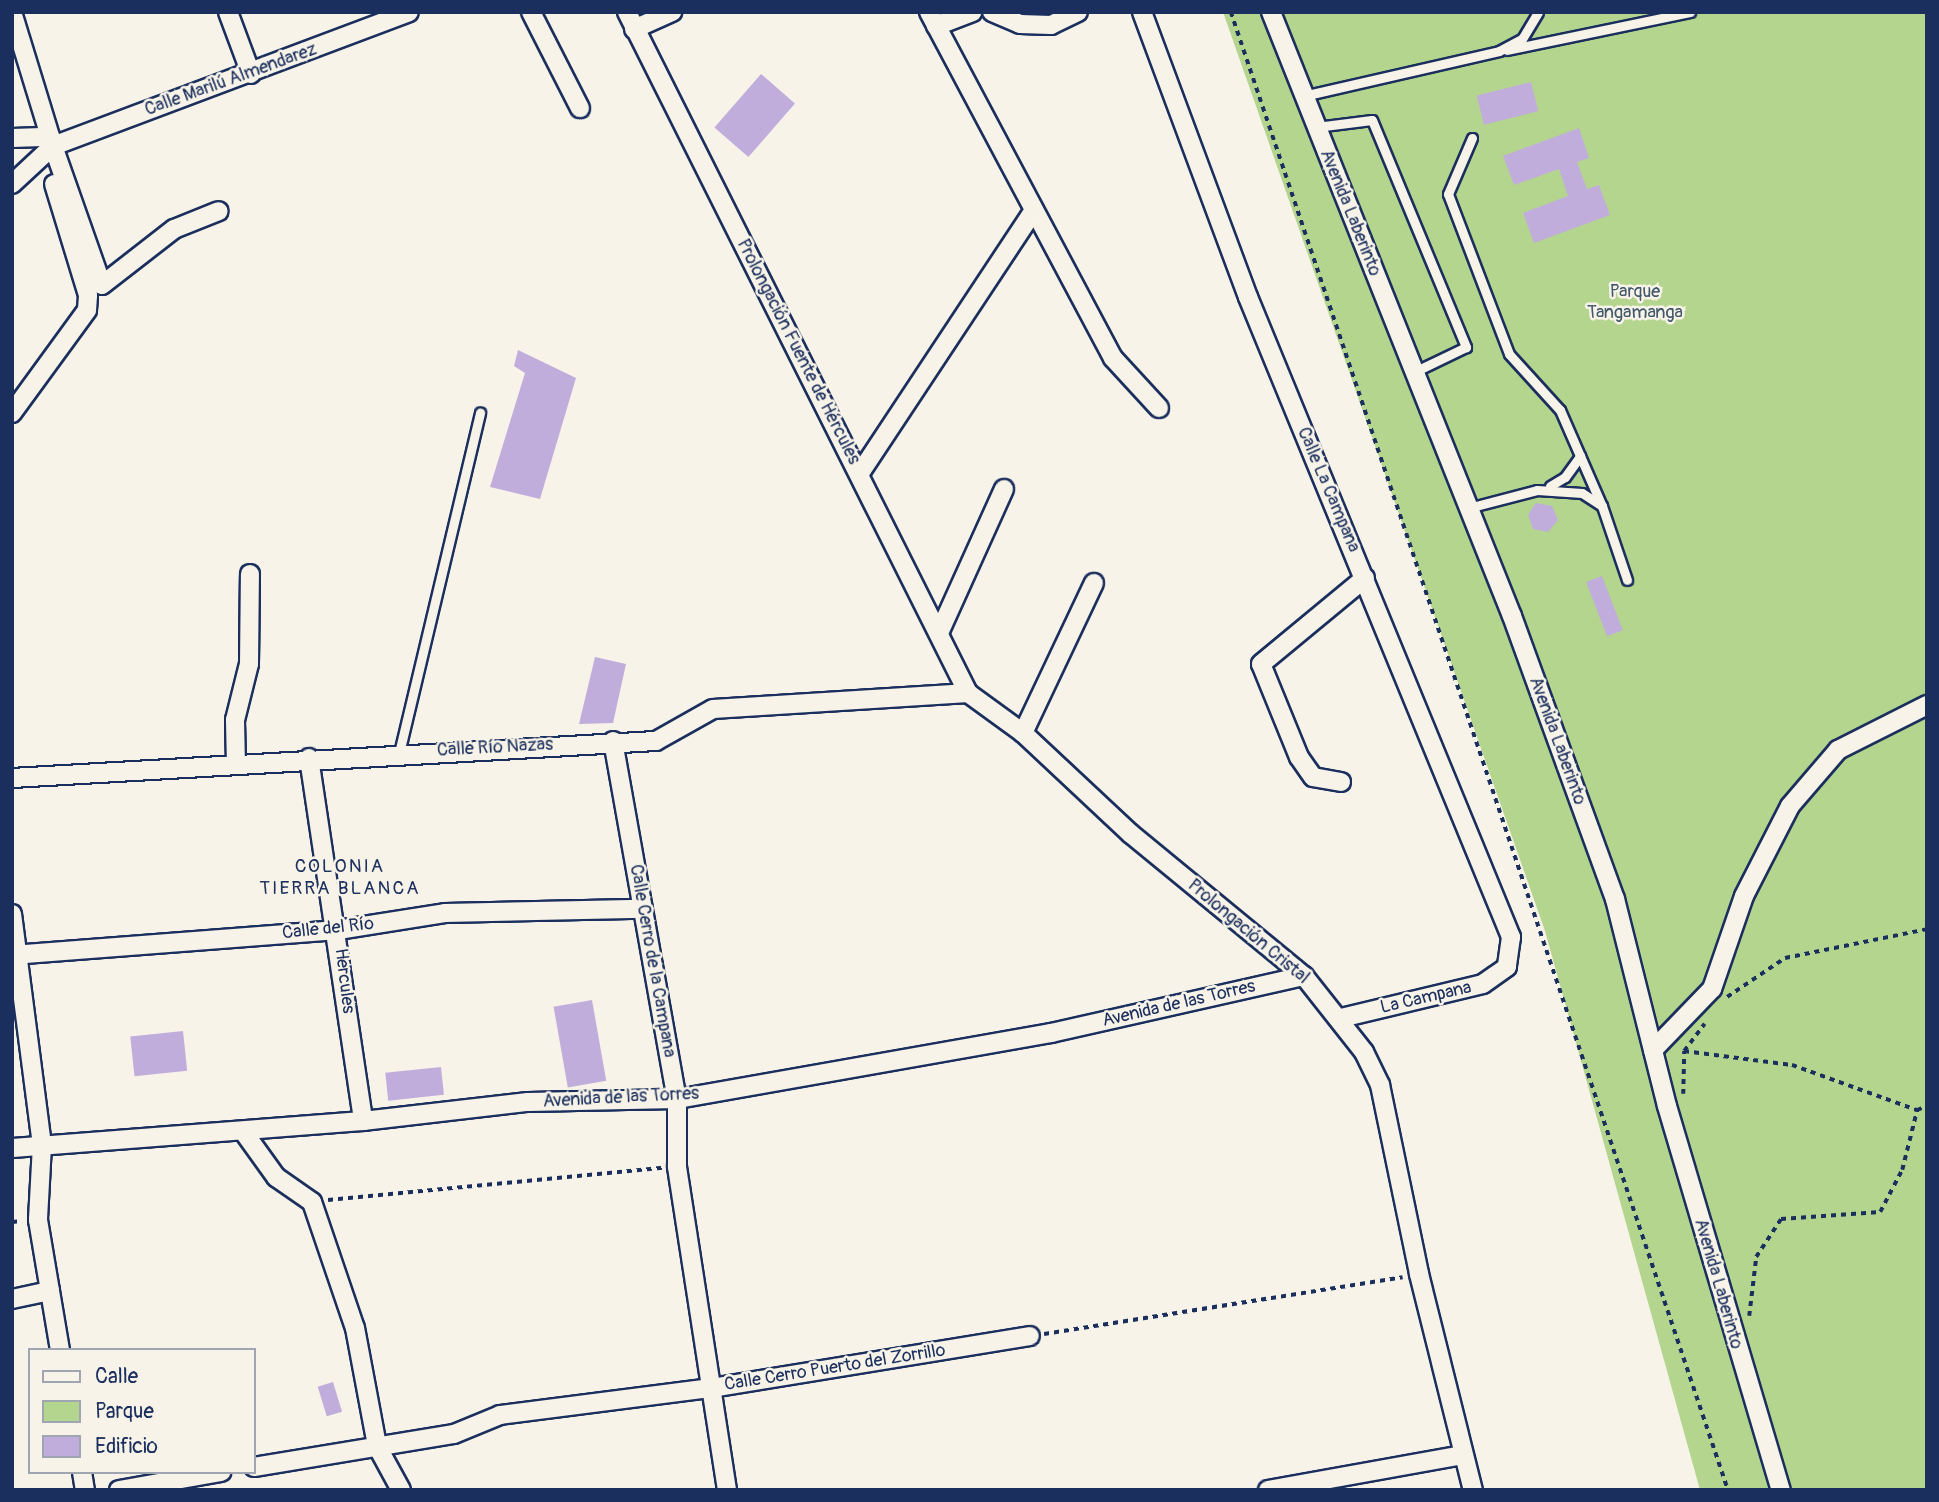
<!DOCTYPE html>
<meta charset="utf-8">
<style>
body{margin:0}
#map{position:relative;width:1939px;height:1502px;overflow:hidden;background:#f7f3e8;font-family:Pangolin,sans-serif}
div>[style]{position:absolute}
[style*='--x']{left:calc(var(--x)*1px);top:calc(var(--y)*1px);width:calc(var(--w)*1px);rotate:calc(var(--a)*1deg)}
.green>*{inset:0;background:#b4d58e}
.building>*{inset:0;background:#c1addc;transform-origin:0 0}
.path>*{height:3.5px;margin-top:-1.75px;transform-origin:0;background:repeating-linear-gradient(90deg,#1b2f5e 0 5px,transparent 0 10px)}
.roads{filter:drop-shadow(2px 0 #1b2f5e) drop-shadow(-2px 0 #1b2f5e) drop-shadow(0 2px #1b2f5e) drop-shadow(0 -2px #1b2f5e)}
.service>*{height:9px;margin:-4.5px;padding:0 4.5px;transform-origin:4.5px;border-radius:4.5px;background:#f7f3e8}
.minor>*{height:18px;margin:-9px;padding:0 9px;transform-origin:9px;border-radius:9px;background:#f7f3e8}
span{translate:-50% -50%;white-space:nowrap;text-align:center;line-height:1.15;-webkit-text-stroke:5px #f7f3e8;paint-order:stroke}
.street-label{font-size:18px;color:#1b2f5e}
.park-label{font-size:18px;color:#41586a}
.neighbourhood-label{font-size:19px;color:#1b2f5e;letter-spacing:2px}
.frame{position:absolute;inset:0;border:14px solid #1b2f5e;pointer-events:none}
.legend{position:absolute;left:28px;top:1348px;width:228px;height:126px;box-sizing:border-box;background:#f7f3e8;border:2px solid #9fa5b1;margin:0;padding:9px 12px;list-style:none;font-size:21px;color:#1b2f5e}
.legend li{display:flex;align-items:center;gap:14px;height:35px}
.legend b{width:35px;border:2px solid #9fa5b1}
</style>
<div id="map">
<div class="green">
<i style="clip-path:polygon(1223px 12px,1927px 12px,1927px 1490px,1700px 1490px,1545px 931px)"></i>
</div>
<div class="building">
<i style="left:761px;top:74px;width:45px;height:71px;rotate:41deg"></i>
<i style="left:1531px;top:82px;width:30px;height:56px;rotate:76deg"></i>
<i style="clip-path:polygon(1579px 128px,1589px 158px,1577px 162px,1587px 189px,1599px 185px,1610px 215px,1534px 243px,1523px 213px,1568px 196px,1559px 169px,1514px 185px,1503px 156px)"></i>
<i style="clip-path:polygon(518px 350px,576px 378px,540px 499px,490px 487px,525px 373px,514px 366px)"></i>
<i style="clip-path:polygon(1536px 503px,1552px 506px,1558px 520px,1548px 532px,1533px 529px,1528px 515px)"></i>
<i style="left:1602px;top:576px;width:58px;height:17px;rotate:69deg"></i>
<i style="clip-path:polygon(595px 657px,626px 664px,613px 723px,579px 724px)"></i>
<i style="left:592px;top:1000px;width:82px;height:39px;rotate:80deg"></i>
<i style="left:183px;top:1031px;width:40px;height:53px;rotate:84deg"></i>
<i style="left:441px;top:1067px;width:28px;height:56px;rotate:84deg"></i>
<i style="left:333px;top:1382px;width:31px;height:16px;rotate:73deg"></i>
</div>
<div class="path">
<i style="--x:1231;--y:12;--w:1559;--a:71.41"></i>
<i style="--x:1727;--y:997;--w:70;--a:-33.9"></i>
<i style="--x:1785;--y:958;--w:145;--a:-11.5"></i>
<i style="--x:1684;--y:1051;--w:109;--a:7.4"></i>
<i style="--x:1792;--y:1065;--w:133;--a:19.8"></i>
<i style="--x:1683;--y:1094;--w:43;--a:-88.7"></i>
<i style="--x:1684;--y:1051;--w:34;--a:-53"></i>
<i style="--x:328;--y:1200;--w:336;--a:-5.5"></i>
<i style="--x:12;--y:1222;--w:10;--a:-6"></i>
<i style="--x:1749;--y:1316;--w:59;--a:-83.2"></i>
<i style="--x:1756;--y:1257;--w:45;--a:-56.7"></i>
<i style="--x:1781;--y:1219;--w:99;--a:-4"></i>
<i style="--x:1880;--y:1212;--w:47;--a:-62.4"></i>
<i style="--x:1902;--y:1170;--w:62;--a:-76"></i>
<i style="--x:1917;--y:1110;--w:11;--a:-22"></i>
<i style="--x:1044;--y:1334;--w:363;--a:-9"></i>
</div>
<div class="roads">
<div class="service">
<i style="--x:1507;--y:50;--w:187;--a:-11.7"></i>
<i style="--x:1303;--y:96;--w:201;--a:-12.9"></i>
<i style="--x:1499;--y:51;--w:26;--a:-28"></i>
<i style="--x:1522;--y:39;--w:31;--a:-59"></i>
<i style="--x:1316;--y:127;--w:56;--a:-7.1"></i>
<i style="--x:1372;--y:120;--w:246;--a:67.5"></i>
<i style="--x:1466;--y:347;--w:58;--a:154.3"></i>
<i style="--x:1472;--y:138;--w:61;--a:113.2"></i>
<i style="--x:1448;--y:194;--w:171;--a:69.1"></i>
<i style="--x:1509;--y:354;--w:76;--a:47.7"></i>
<i style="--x:1560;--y:410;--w:105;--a:66.4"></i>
<i style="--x:1550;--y:486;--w:17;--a:-31"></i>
<i style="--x:1565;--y:477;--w:26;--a:-54"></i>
<i style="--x:1468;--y:508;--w:71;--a:-14.6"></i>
<i style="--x:1537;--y:490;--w:45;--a:3.8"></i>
<i style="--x:1582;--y:493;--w:24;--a:33"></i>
<i style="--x:1602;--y:506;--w:78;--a:71.3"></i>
<i style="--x:399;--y:753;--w:350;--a:-76.6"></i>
</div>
<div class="minor">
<i style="--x:12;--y:12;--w:140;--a:73"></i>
<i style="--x:53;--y:146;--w:147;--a:70.6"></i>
<i style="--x:102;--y:285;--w:91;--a:-37.9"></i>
<i style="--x:174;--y:229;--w:48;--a:-21.8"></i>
<i style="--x:228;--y:12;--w:66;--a:69.6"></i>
<i style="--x:531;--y:12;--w:108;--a:63"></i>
<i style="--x:627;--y:12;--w:762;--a:63.4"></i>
<i style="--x:968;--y:693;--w:68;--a:36"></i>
<i style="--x:1023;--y:733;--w:148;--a:43.1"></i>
<i style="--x:1131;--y:834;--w:224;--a:39.4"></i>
<i style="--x:1304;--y:976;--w:97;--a:51.7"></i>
<i style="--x:1364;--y:1052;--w:37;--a:64"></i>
<i style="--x:1380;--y:1085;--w:193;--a:78.3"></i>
<i style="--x:1419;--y:1274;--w:223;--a:76"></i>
<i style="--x:929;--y:12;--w:392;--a:62"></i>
<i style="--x:1113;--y:358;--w:68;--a:47.4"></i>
<i style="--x:992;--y:12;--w:30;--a:23"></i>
<i style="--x:1020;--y:24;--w:31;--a:2"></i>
<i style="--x:1051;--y:25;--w:30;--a:-26"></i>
<i style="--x:1142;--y:12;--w:304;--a:69.6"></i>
<i style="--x:1248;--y:297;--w:692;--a:67.66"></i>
<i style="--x:1511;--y:937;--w:30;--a:98"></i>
<i style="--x:1507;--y:967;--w:29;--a:145"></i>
<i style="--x:1483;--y:984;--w:146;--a:166.5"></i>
<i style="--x:1271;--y:12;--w:650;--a:68.25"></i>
<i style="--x:1512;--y:616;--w:301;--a:70"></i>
<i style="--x:1615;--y:899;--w:213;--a:75.9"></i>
<i style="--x:1667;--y:1106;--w:401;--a:73.5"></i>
<i style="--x:936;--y:26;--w:39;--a:-21"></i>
<i style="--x:634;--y:29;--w:42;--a:-24.1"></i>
<i style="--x:12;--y:138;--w:38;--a:-2"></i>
<i style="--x:12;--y:184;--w:56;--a:-42.8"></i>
<i style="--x:53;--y:146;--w:380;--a:-20.6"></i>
<i style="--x:12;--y:413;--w:127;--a:-53.9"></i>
<i style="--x:87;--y:310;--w:15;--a:-86"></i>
<i style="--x:88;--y:295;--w:116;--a:-107"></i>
<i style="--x:860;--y:473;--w:313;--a:-56.5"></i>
<i style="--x:939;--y:633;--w:158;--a:-65.7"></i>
<i style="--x:1023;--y:733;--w:166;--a:-64.7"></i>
<i style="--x:613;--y:741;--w:364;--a:79.9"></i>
<i style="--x:677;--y:1099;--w:68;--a:90"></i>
<i style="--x:677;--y:1167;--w:327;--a:81.2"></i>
<i style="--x:309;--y:758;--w:367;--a:81.5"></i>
<i style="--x:236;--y:765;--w:45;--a:-91.3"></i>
<i style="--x:235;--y:720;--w:58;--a:-76"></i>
<i style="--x:249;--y:664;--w:90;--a:-89.4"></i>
<i style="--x:12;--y:778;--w:645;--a:-3.29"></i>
<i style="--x:656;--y:741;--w:65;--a:-29.3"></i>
<i style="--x:713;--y:709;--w:256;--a:-3.6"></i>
<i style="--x:1341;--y:782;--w:28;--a:-170"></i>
<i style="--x:1313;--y:777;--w:24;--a:-125"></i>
<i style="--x:1299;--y:757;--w:100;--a:-112.2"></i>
<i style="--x:1261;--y:664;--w:135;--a:-39.6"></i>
<i style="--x:12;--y:914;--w:233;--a:82.6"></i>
<i style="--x:42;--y:1145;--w:75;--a:93.1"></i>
<i style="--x:38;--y:1220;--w:132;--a:80.4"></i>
<i style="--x:12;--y:955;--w:327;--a:-4.4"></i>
<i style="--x:338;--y:930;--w:108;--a:-9"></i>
<i style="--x:445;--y:913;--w:198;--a:-1.2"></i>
<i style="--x:1653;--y:1050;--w:85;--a:-46"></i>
<i style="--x:1712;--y:989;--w:98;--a:-71"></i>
<i style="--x:1744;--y:896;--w:101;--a:-62.9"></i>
<i style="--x:1790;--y:806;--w:74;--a:-49.4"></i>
<i style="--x:1838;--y:750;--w:100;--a:-26.8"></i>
<i style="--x:243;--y:1131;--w:57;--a:54.3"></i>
<i style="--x:276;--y:1177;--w:44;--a:34.8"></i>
<i style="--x:312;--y:1202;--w:133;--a:71.2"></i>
<i style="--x:355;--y:1328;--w:120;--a:79.4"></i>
<i style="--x:377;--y:1446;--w:50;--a:61.4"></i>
<i style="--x:12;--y:1148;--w:352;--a:-4.4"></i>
<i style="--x:363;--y:1121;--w:166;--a:-6.6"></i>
<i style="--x:528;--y:1102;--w:149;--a:-1.2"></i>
<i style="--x:677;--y:1099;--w:380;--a:-10"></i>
<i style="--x:1051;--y:1033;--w:259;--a:-12.7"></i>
<i style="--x:12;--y:1299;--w:39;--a:-12"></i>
<i style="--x:254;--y:1467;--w:203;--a:-9.4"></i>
<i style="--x:454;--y:1434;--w:50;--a:-22.4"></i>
<i style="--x:500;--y:1415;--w:214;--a:-7.3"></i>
<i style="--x:712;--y:1388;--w:322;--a:-9.3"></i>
<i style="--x:82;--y:1472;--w:18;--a:81"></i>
<i style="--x:119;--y:1490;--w:104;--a:-10"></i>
<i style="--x:1268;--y:1490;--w:198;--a:-10.2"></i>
</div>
</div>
<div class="street-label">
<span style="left:231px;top:80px;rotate:-20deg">Calle Marilú Almendarez</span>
<span style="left:1350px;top:213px;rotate:68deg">Avenida Laberinto</span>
<span style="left:798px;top:352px;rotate:63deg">Prolongación Fuente de Hércules</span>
<span style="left:1328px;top:490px;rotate:67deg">Calle La Campana</span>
<span style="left:1557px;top:741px;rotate:70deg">Avenida Laberinto</span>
<span style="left:495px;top:748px;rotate:-3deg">Calle Río Nazas</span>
<span style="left:328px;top:929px;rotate:-6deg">Calle del Río</span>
<span style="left:1248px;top:932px;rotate:40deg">Prolongación Cristal</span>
<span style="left:652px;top:961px;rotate:80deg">Calle Cerro de la Campana</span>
<span style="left:344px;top:981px;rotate:83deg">Hercules</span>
<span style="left:1426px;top:998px;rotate:-13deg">La Campana</span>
<span style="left:1179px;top:1004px;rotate:-13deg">Avenida de las Torres</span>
<span style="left:621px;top:1098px;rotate:-3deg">Avenida de las Torres</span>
<span style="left:1718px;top:1284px;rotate:74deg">Avenida Laberinto</span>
<span style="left:835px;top:1368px;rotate:-9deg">Calle Cerro Puerto del Zorrillo</span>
</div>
<div class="park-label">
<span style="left:1635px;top:303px">Parque<br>Tangamanga</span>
</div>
<div class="neighbourhood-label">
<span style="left:340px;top:878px">COLONIA<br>TIERRA BLANCA</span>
</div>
<div class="frame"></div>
<ul class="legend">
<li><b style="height:9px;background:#f7f3e8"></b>Calle</li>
<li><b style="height:19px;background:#b4d58e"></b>Parque</li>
<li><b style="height:19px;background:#c1addc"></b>Edificio</li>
</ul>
</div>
